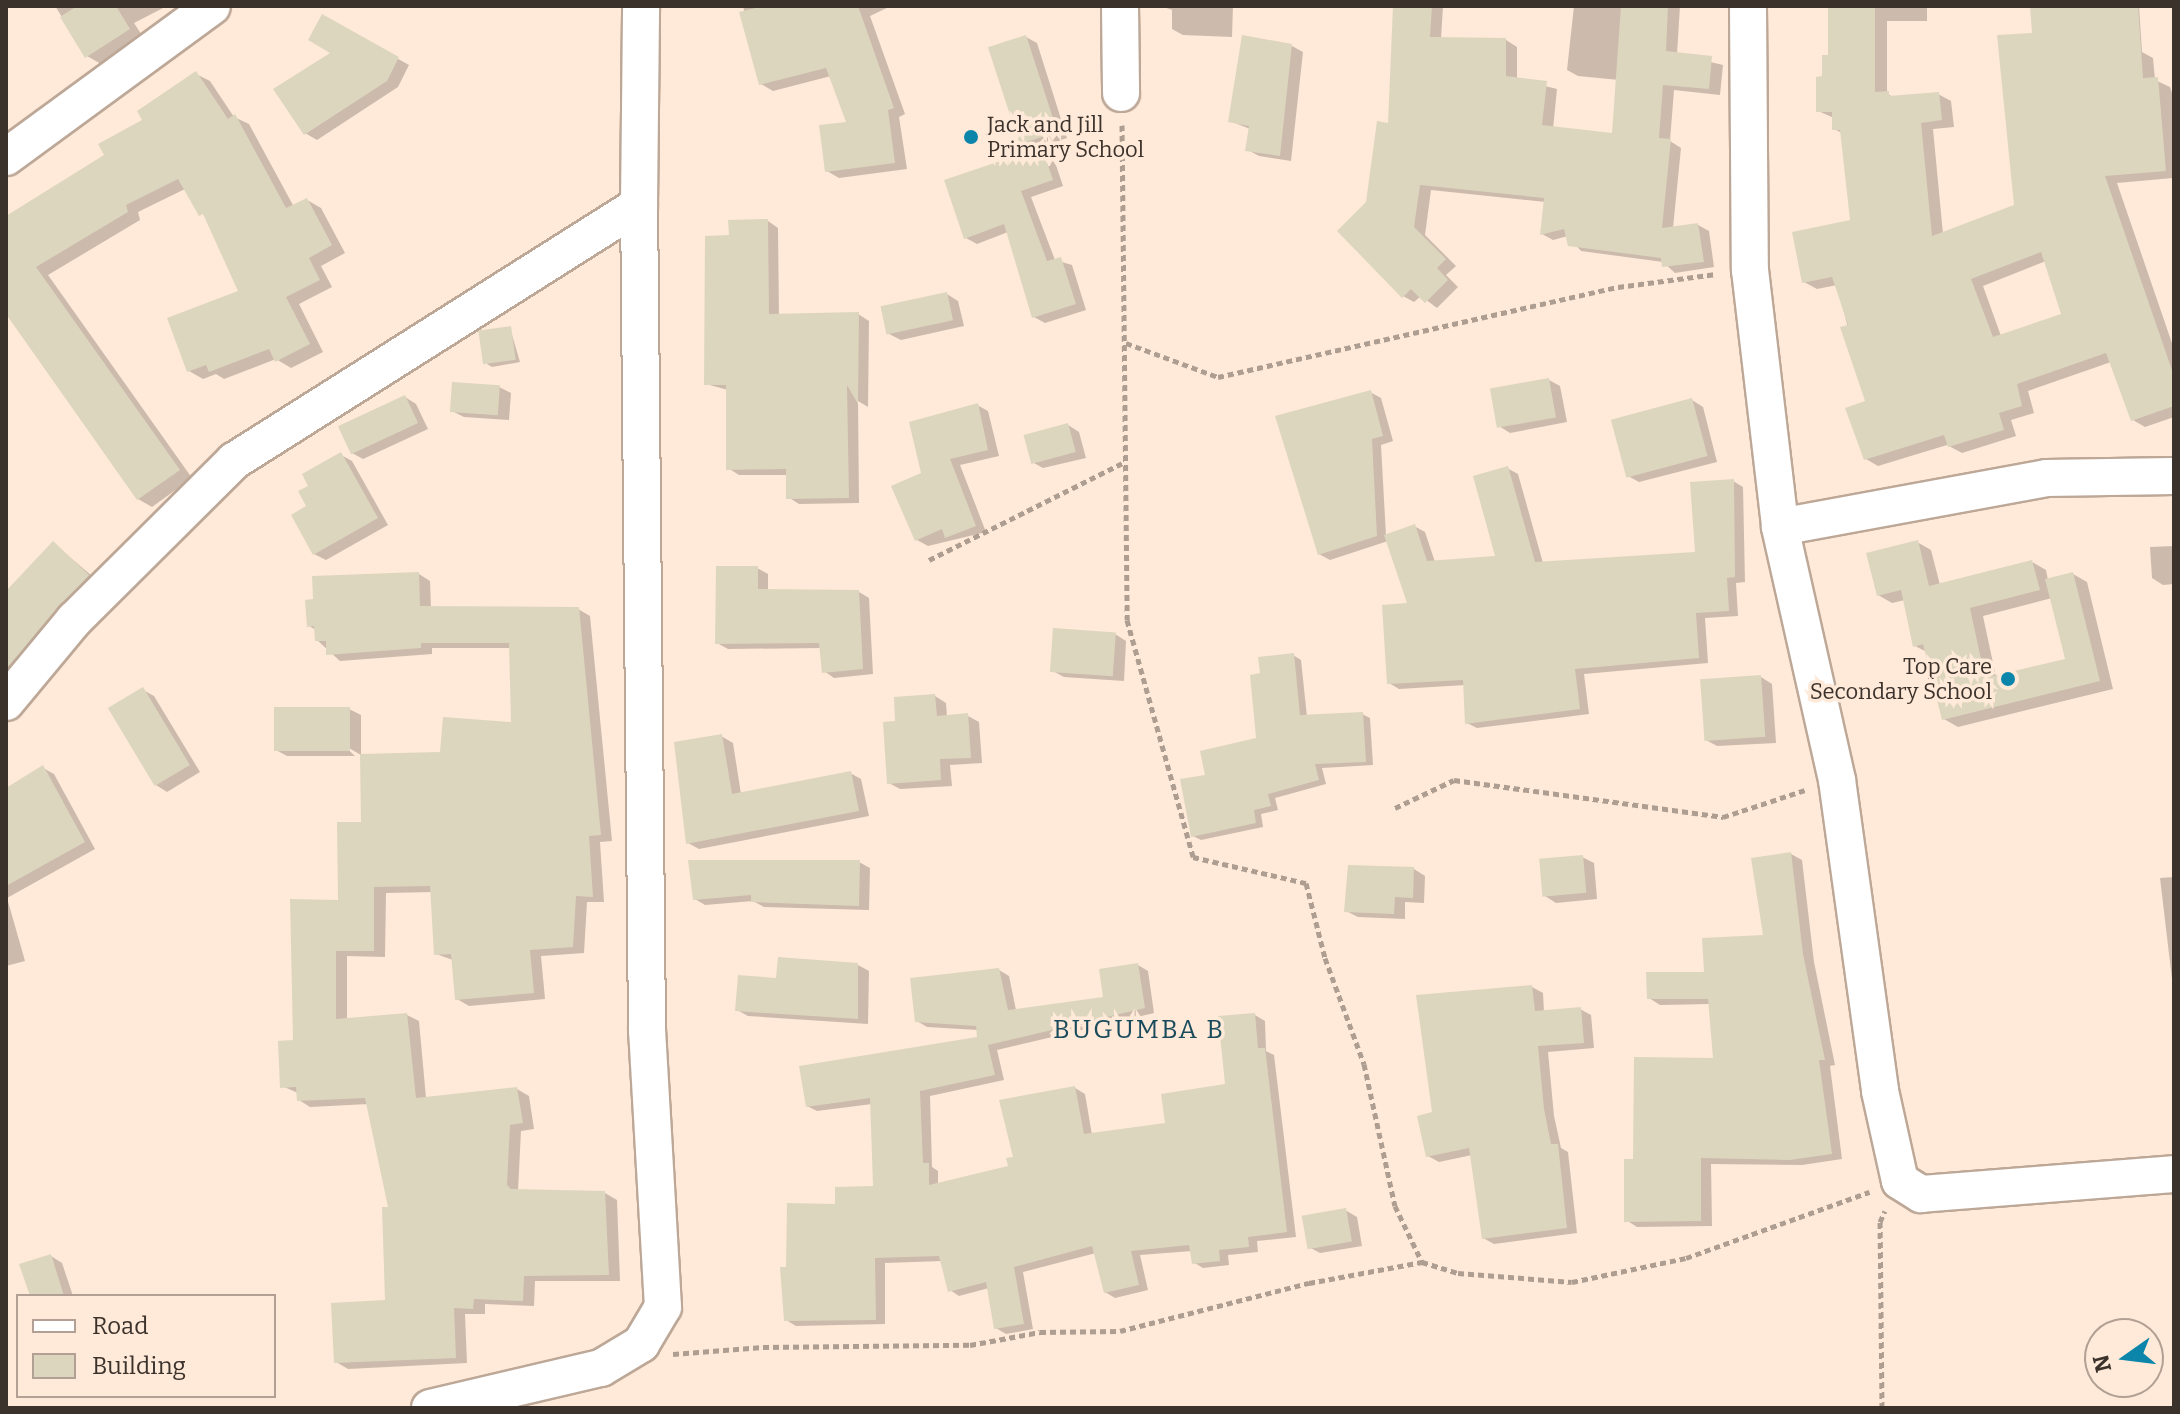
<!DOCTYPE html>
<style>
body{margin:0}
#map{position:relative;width:2180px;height:1414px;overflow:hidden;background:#ffe9d8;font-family:Bitter,serif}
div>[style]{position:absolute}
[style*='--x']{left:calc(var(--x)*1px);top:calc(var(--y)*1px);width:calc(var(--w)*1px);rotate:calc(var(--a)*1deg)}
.shadow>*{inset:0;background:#0003}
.building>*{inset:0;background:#ddd6be;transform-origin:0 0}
.path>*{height:5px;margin-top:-2.5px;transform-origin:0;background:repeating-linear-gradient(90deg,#ae9e91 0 6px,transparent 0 10px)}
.roads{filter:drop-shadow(2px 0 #bda898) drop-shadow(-2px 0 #bda898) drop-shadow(0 2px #bda898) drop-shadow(0 -2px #bda898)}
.minor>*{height:36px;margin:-18px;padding:0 18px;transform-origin:18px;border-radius:18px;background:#fff}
.dots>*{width:22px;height:22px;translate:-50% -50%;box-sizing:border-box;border:4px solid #ffe9d8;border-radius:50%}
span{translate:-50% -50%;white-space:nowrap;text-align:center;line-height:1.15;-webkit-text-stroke:7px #ffe9d8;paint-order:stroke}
.poi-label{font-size:22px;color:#3b322c}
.left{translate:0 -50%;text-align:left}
.right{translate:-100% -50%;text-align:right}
.quarter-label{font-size:26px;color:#194b5c;letter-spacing:2px}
.frame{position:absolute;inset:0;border:8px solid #3b322c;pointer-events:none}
.legend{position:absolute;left:16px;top:1294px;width:260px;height:104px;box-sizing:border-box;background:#ffe9d8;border:2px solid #b1a093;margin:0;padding:10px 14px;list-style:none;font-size:24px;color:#3b322c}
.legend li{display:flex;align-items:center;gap:16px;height:40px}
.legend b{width:40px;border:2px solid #b1a093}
.north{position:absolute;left:2084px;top:1318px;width:80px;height:80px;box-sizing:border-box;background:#ffe9d8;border:2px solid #b1a093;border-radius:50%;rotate:256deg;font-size:22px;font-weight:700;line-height:32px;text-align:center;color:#3b322c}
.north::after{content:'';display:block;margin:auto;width:28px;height:36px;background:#0b86aa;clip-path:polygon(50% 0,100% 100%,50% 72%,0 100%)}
</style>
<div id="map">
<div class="shadow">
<i style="clip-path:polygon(55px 6px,167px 6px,134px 23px,143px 37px,101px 64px,87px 56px)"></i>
<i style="clip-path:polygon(743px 6px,891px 6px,870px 16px,905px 114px,899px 117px,907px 169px,839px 178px,827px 171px,849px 124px,831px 76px,773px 91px,761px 84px)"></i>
<i style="clip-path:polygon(1161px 6px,1233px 6px,1232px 37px,1183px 35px,1172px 29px,1172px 10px)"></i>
<i style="clip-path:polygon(1395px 6px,1443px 6px,1441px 39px,1506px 40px,1517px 47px,1517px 79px,1557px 89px,1553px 129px,1614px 135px,1619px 80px,1578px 76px,1567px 70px,1574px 6px,1680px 6px,1677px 54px,1723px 65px,1720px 95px,1674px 90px,1670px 141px,1681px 148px,1673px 228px,1698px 225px,1709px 231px,1714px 267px,1675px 273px,1663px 262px,1581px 251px,1568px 236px,1553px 240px,1542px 234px,1546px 202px,1431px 190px,1425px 235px,1456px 266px,1446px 275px,1458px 287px,1437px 308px,1421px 296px,1414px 302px,1403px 296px,1368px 202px,1390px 125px)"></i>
<i style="clip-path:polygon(evenodd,1830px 6px,1927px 6px,1927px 21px,1887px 21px,1887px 94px,1896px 98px,1938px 94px,1951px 101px,1954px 127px,1933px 129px,1943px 234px,2017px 206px,2034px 35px,2032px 6px,2139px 6px,2142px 52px,2153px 58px,2155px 80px,2170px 87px,2174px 99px,2174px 185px,2173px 178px,2117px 183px,2174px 349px,2174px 417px,2145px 427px,2133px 420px,2111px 362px,2028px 391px,2034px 413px,2011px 420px,2016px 436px,1962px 453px,1947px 445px,1878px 466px,1866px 459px,1867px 402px,1837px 285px,1817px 289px,1804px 282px,1852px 222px,1842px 133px,1834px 129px,1834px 118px,1818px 111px,1830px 57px,1830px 6px,2046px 261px,2064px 315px,2001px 336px,1983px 286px,2046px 261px)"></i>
<i style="clip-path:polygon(323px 17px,409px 65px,398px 87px,317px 140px,305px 133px,333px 53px)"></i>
<i style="clip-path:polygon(1026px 37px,1037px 43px,1067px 138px,1039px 148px,1053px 156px,1063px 186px,1031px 197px,1055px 260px,1072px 265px,1086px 310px,1045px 323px,1034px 317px,1008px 232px,977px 244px,966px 238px,1035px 151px,1021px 143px)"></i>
<i style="clip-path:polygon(1292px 46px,1303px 52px,1291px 161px,1259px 156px,1248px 150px,1250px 129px,1230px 121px)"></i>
<i style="clip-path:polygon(196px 74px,210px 81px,234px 117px,249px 124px,294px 207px,307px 200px,321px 208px,345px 253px,321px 266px,332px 287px,299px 304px,323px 352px,291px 368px,276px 359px,224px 379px,216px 374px,203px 379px,189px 371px,241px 292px,207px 219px,185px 189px,138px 212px,140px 220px,48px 275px,192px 478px,152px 507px,138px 499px,6px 310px,6px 218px,107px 155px)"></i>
<i style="clip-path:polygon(768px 221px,778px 228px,779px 316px,858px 314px,869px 321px,868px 407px,858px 401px,859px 503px,799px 504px,788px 497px,788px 475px,739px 475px,728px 468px,728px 390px,706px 384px,731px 237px)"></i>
<i style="clip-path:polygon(947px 294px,958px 301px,964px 326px,901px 340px,889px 334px)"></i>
<i style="clip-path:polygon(510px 328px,520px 362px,492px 367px,487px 364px)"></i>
<i style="clip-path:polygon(1549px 380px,1560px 386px,1567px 422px,1510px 433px,1499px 426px)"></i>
<i style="clip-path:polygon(499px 387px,511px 393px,509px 420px,464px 417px,452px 411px)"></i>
<i style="clip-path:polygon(1370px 392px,1381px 398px,1393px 441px,1381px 445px,1386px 536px,1414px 526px,1425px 532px,1435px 562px,1498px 558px,1507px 468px,1518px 474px,1543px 563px,1697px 554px,1733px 481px,1743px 487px,1745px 582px,1736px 583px,1738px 616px,1705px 618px,1708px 663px,1584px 674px,1589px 714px,1477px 728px,1467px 723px,1465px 685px,1399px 689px,1389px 683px,1410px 605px,1388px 541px,1330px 560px,1319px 554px)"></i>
<i style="clip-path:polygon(405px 397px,416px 404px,428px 429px,363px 459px,352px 453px)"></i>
<i style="clip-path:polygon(1692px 400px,1703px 407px,1717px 462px,1639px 482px,1628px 476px)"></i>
<i style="clip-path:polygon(977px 405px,988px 411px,999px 456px,960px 465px,986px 532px,928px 546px,917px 540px,923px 474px)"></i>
<i style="clip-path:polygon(1068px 425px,1079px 432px,1086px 458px,1043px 468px,1032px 462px)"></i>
<i style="clip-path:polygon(341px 455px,352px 461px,388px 525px,326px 560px,314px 554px,311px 486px)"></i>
<i style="clip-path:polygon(evenodd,1917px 542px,1931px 550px,1940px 585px,2032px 562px,2046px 570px,2048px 580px,2073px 574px,2087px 582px,2113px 689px,1958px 727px,1944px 719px,1927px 652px,1915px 646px,1905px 600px,1892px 603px,1878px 595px,1917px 542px,2052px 598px,2067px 661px,1996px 677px,1983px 616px,2052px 598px)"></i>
<i style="clip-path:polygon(53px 543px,104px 586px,6px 696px,6px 594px)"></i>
<i style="clip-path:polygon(2174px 546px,2174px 584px,2163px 585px,2152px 578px,2150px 547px)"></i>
<i style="clip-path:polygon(757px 568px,768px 574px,768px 592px,859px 592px,869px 598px,873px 674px,834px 678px,824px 671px,822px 648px,728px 649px,717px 643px)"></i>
<i style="clip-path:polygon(419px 574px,430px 581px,431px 608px,578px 609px,590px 616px,612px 841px,600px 842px,604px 902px,587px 902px,584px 953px,541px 956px,545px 999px,469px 1006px,457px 999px,453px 960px,436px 954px,433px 892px,386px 893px,385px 957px,347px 956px,347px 1020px,407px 1015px,419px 1021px,426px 1098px,517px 1089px,529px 1096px,534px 1129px,521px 1131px,518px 1191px,605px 1193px,617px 1200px,620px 1281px,535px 1281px,534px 1306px,485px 1304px,485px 1314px,465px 1314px,467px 1363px,348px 1369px,336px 1362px,387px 1302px,391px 1209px,369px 1104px,310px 1107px,299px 1100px,298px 1093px,282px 1086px,363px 824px,442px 754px,513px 724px,511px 648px,432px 648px,432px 654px,340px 661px,317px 640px,316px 630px,309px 626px)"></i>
<i style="clip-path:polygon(1115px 634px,1126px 641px,1124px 681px,1064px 677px,1053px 671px)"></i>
<i style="clip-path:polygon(1293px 655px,1301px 660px,1307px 717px,1362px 714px,1370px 718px,1373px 765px,1322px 768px,1326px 784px,1275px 798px,1278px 810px,1261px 814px,1263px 827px,1201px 840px,1193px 836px,1207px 776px,1258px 740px)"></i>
<i style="clip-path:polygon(1761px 677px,1772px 684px,1776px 743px,1717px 746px,1706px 740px)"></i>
<i style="clip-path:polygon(143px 690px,154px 696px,200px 772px,167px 792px,156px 785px)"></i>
<i style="clip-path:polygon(935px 696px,946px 703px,947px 717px,968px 716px,979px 722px,982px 763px,950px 765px,952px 786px,900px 789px,889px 783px,897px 723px)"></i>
<i style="clip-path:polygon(349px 709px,361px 715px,361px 755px,342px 744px,355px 756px,287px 756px,276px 750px)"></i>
<i style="clip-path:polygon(721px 736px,733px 743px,741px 794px,850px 773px,861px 779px,869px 816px,699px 849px,688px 843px)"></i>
<i style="clip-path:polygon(43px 768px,54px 774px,95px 849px,7px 898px,25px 961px,6px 966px,6px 791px)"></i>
<i style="clip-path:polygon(1791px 854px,1802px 860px,1814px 962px,1835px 1065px,1830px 1066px,1842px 1159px,1802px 1165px,1711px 1164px,1712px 1226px,1637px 1227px,1626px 1220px,1635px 1161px,1715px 1060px,1710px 1004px,1660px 1005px,1649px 998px,1706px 974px,1766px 937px)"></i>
<i style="clip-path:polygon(1582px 857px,1594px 863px,1597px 899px,1556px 903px,1545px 896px)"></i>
<i style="clip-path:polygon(859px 862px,870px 868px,869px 910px,764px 907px,753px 901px,705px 905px,695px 899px)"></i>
<i style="clip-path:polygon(1414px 869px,1425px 876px,1424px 903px,1405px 902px,1405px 919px,1358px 917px,1346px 911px)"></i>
<i style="clip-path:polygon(2174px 877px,2174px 996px,2160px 878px)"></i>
<i style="clip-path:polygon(858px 965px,869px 971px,868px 1024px,748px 1016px,737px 1010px,778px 980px)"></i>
<i style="clip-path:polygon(1138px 965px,1148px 971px,1154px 1013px,997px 1050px,1004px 1080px,930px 1096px,932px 1167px,938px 1171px,938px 1185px,1010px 1167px,1075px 1088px,1085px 1094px,1092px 1135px,1167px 1125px,1227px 1086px,1255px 1015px,1265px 1021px,1266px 1051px,1274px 1055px,1296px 1237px,1257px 1241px,1258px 1252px,1228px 1255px,1229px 1265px,1203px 1268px,1193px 1262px,1192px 1251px,1140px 1255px,1148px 1290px,1115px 1298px,1105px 1292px,1096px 1253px,1023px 1272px,1033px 1329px,1006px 1334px,996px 1328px,989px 1288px,959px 1296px,950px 1290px,942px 1261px,885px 1263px,885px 1324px,796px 1326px,786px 1320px,788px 1268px,837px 1206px,875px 1188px,872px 1104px,817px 1111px,807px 1106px,979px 1039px,978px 1030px,927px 1027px,917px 1021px,999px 970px,1009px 976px,1016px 1010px,1105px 999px)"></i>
<i style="clip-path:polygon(1532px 987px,1543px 993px,1544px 1012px,1580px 1009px,1591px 1015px,1594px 1048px,1548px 1052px,1554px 1116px,1561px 1148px,1568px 1152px,1577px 1233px,1494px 1244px,1483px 1238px,1472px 1155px,1439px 1162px,1428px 1156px,1434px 1114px)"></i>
<i style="clip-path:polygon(1345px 1210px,1357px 1217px,1362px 1246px,1320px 1253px,1309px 1247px)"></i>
<i style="clip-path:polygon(51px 1256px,62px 1263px,73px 1296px,32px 1296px)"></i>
</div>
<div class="building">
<i style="clip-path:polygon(77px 6px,116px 6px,130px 29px,85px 58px,60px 17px)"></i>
<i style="clip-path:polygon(764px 6px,858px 6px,894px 108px,888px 110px,895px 163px,825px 172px,819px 125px,846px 122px,826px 68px,759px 85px,739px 12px)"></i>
<i style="clip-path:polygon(1393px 6px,1432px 6px,1430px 37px,1506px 38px,1506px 76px,1547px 81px,1542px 125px,1612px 133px,1621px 6px,1668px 6px,1666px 51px,1712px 56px,1709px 89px,1663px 85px,1659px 138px,1671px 139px,1662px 228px,1698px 223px,1704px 262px,1662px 267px,1661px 258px,1568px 246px,1564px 229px,1540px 235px,1544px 198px,1420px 185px,1414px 227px,1446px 259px,1437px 268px,1448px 280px,1425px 303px,1411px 289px,1402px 298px,1337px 231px,1366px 202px,1377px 121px,1388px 123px)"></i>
<i style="clip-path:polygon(evenodd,1828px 6px,1875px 6px,1875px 92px,1889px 91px,1889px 96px,1939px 92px,1942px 120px,1921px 123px,1932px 236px,2014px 205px,1997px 35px,2032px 33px,2030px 6px,2138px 6px,2143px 78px,2158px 77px,2166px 171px,2105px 176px,2174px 376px,2174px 406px,2131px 421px,2106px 353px,2017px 384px,2022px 406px,1999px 413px,2004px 430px,1948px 447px,1944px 435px,1864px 460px,1845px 408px,1865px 401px,1840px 327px,1848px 325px,1832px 277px,1802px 283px,1792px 232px,1850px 220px,1840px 130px,1832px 130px,1832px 112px,1816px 112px,1816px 77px,1822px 76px,1822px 55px,1828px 55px,1828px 6px,2041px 252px,2061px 314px,1993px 337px,1971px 279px,2041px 252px)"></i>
<i style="clip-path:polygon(322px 14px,399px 57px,387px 81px,304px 135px,273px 89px,330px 53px,308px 40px)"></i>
<i style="left:1026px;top:35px;width:102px;height:40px;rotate:72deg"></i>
<i style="clip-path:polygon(1242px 35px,1292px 44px,1280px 156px,1245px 151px,1249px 126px,1228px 122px)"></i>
<i style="clip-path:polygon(196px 71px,228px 119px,235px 114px,286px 208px,307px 198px,332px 245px,309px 258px,320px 280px,286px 297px,310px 344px,275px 362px,269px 349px,209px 372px,206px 365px,187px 372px,167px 318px,238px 291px,203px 214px,199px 216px,178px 179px,126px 205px,128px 212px,36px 267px,180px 470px,137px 500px,6px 314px,6px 216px,104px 155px,98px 144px,142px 120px,137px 111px)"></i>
<i style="clip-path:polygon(1042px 147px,1053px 180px,1021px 191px,1047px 261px,1061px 257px,1076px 304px,1032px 318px,1004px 224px,964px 239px,944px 180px)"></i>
<i style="clip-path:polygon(768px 219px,769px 314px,859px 312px,858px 404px,847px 385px,849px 498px,786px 499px,786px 469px,726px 470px,726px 385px,704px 385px,705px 236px,729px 235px,728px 220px)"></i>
<i style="left:947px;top:292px;width:29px;height:68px;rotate:78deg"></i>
<i style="left:511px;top:326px;width:34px;height:33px;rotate:82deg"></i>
<i style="left:1549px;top:378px;width:40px;height:60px;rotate:80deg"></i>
<i style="left:452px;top:382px;width:48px;height:30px;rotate:4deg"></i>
<i style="clip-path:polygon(1371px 390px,1383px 436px,1372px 439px,1377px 536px,1318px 555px,1275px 416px)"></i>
<i style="left:405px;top:395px;width:31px;height:74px;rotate:65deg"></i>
<i style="left:1692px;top:398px;width:60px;height:84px;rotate:75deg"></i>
<i style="clip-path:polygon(978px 403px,988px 450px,950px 459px,976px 526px,945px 538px,942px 529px,915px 541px,891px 486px,921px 473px,909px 422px)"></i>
<i style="left:1068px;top:423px;width:30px;height:46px;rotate:75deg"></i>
<i style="clip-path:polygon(341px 452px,378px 518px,313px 555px,291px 515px,306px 506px,298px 491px,308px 486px,302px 474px)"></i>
<i style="clip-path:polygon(1508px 466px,1535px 562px,1695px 552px,1690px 482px,1734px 479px,1735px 577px,1727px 578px,1729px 611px,1696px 613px,1699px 658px,1575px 669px,1580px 709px,1465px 724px,1463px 680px,1387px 684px,1382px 605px,1407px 603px,1384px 535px,1415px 524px,1427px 561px,1495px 556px,1473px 476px)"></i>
<i style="clip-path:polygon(1918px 540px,1929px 586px,2032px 560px,2040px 590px,1970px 608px,1985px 678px,2065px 659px,2045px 579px,2073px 572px,2100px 681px,1942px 720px,1923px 644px,1913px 647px,1901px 590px,1877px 596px,1866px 553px)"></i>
<i style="clip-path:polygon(53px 541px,89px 575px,6px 669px,6px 591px)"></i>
<i style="clip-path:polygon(716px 566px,758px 566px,758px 589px,859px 590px,863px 669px,822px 673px,819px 643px,715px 644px)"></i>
<i style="clip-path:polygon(419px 572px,420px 606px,579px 607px,601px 835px,589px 836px,593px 897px,576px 896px,573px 947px,530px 950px,534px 993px,455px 1000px,451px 954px,434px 955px,430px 886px,374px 887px,374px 951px,336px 951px,336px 1019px,407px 1013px,416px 1098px,517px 1087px,523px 1123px,510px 1125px,507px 1185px,511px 1189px,605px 1191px,609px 1275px,524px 1276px,523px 1301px,474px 1299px,473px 1309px,454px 1308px,456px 1358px,334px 1363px,331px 1303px,385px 1300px,382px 1207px,388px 1207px,365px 1098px,297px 1101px,296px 1087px,280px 1088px,278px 1041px,293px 1040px,290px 899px,338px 900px,337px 822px,361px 822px,360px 754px,440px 752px,443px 717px,511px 722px,509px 643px,421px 643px,421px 648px,326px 655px,326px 641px,315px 641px,314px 626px,307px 627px,305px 600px,313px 599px,312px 576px)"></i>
<i style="left:1053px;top:628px;width:63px;height:44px;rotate:4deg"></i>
<i style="clip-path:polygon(1294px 653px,1300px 715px,1363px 712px,1366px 762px,1315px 764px,1319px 780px,1268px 794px,1271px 806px,1254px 810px,1256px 823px,1191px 837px,1180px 779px,1205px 775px,1200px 751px,1256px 738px,1250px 675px,1260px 673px,1258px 657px)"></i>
<i style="left:1761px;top:675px;width:62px;height:61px;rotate:86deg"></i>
<i style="left:143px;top:687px;width:91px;height:41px;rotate:59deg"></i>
<i style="clip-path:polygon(935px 694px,937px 716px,968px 713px,971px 758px,940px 759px,941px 780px,887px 784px,883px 722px,895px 721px,894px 697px)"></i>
<i style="left:274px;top:707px;width:76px;height:44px"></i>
<i style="clip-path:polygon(722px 734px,732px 794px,851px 771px,859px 811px,686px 844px,674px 742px)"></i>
<i style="clip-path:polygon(43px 765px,85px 842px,6px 886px,6px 788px)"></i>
<i style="clip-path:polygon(1791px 852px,1803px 954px,1825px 1060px,1819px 1060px,1832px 1154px,1790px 1160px,1701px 1158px,1701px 1221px,1624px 1222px,1624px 1159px,1633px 1159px,1634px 1057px,1713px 1058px,1708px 999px,1647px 999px,1646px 972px,1704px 972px,1702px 938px,1763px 935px,1751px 858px)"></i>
<i style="left:1583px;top:855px;width:38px;height:44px;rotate:85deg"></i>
<i style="clip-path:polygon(688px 860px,860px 860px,859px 906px,751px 902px,751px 895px,693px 900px)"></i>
<i style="clip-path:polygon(1348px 865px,1414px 867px,1413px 898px,1395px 897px,1394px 914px,1344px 912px)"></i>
<i style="clip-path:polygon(778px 957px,858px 963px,858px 1019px,735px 1011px,738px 975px,776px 978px)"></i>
<i style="clip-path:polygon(1138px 963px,1145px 1008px,988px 1045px,995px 1075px,920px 1091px,923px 1163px,929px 1163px,929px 1185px,1008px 1166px,1006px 1158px,1013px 1157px,999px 1100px,1075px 1086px,1084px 1134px,1165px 1123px,1161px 1094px,1225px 1084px,1218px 1016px,1255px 1013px,1258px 1048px,1265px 1048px,1287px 1232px,1248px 1237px,1249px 1247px,1219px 1250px,1220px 1261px,1192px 1264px,1189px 1245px,1131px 1251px,1139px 1285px,1104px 1293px,1092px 1246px,1014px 1267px,1024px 1324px,994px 1329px,986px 1282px,948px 1292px,939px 1256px,875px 1258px,876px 1320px,784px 1321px,780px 1267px,786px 1267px,787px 1203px,835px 1204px,835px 1187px,873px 1186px,870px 1098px,806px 1107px,799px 1066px,977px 1037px,976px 1026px,915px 1022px,910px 978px,999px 968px,1008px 1010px,1103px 997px,1099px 969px)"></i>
<i style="clip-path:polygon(1532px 985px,1535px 1011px,1581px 1007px,1584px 1043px,1538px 1046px,1544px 1109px,1551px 1144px,1558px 1144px,1567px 1228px,1482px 1239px,1469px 1148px,1426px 1157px,1417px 1116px,1432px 1112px,1416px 995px)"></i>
<i style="left:1346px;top:1208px;width:34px;height:45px;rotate:80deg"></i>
<i style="clip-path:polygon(51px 1254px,64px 1296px,30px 1296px,19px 1264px)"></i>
</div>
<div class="path">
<i style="--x:1122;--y:125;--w:495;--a:89.4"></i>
<i style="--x:1127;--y:620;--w:246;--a:74.4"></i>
<i style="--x:1193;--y:857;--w:116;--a:13"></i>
<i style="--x:1306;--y:883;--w:77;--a:75.8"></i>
<i style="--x:1325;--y:958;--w:113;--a:69.8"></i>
<i style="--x:1364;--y:1064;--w:145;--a:77.7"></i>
<i style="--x:1395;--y:1206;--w:62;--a:64.3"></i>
<i style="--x:1422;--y:1262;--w:38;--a:17"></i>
<i style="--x:1458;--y:1273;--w:114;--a:4.5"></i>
<i style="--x:1572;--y:1282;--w:116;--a:-11.9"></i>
<i style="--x:1686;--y:1258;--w:195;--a:-19.8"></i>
<i style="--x:1126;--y:343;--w:98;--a:20.3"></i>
<i style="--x:1218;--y:377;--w:410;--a:-12.7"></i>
<i style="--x:1618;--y:287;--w:99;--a:-7.6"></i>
<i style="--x:929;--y:560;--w:217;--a:-26.6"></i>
<i style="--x:1395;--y:808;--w:65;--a:-25.4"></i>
<i style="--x:1454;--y:780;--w:272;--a:7.8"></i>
<i style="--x:1723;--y:817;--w:86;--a:-18.2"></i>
<i style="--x:673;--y:1354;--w:90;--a:-4.4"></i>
<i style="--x:763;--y:1347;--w:207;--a:-0.6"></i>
<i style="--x:970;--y:1345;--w:71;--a:-10.5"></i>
<i style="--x:1040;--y:1332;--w:80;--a:-0.7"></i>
<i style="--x:1120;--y:1331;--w:195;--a:-14.3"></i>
<i style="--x:1309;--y:1283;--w:115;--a:-10.5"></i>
<i style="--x:1882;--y:1408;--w:186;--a:-90.6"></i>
<i style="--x:1880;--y:1222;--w:12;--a:-66"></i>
</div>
<div class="roads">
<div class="minor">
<i style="--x:1120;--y:6;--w:87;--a:89.3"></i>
<i style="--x:1748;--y:6;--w:264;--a:89.6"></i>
<i style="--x:1750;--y:270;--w:259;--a:83.3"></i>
<i style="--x:1780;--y:527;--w:259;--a:77.3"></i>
<i style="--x:1837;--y:780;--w:314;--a:82.1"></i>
<i style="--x:1880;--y:1091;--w:92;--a:77.5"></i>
<i style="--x:1900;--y:1181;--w:25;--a:32"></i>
<i style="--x:1921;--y:1194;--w:254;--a:-4.5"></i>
<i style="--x:6;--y:157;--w:255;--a:-36.2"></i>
<i style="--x:1780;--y:527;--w:270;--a:-10.4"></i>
<i style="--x:2046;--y:478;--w:128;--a:-0.9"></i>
<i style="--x:6;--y:702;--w:107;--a:-50.3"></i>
<i style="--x:74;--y:620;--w:226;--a:-44.8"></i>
<i style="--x:234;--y:461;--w:479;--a:-32.3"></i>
<i style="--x:639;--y:205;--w:199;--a:-89.4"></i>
<i style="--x:430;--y:1408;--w:176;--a:-13.2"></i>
<i style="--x:601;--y:1368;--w:47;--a:-31"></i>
<i style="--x:641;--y:1344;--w:43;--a:-59.3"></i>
<i style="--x:663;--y:1307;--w:276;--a:-93.3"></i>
<i style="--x:647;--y:1031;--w:826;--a:-90.55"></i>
</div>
</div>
<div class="dots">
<i style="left:971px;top:137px;background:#0b86aa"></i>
<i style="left:2008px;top:679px;background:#0b86aa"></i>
</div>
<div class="poi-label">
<span class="left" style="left:987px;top:137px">Jack and Jill<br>Primary School</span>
<span class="right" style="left:1992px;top:679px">Top Care<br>Secondary School</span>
</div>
<div class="quarter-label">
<span style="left:1139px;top:1030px">BUGUMBA B</span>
</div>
<div class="frame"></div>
<ul class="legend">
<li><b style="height:10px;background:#fff"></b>Road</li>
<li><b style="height:22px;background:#ddd6be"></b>Building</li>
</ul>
<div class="north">N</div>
</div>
